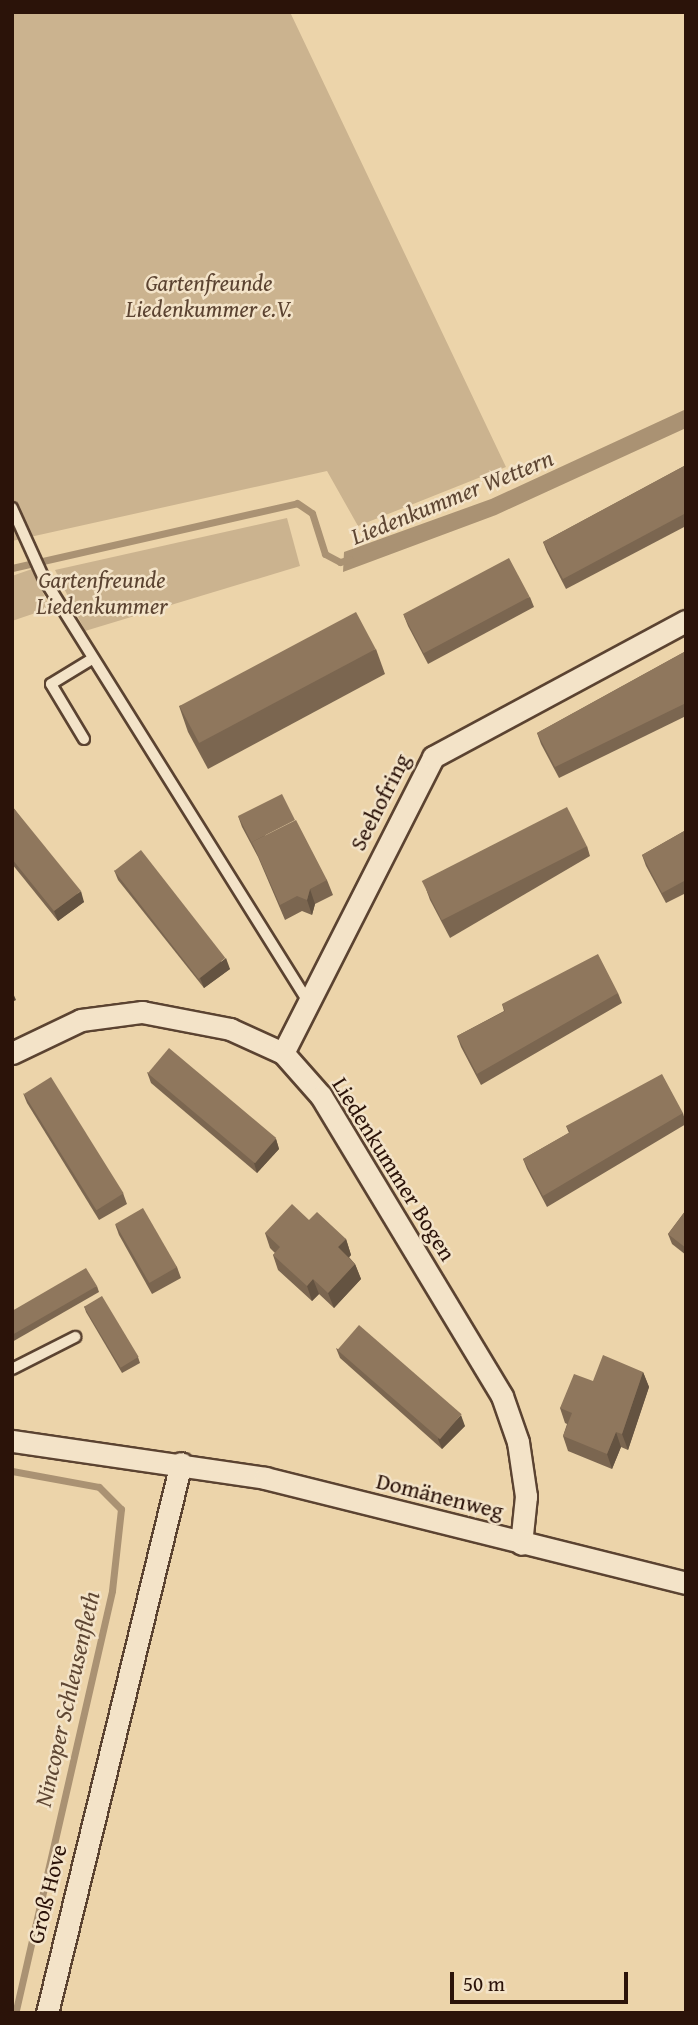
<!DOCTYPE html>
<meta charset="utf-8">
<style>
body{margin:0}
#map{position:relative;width:698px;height:2025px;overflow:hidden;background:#ecd4aa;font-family:"Gentium Book Plus",serif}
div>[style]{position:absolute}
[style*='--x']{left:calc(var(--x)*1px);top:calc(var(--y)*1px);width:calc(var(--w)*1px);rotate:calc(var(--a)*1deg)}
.green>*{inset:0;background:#cbb38f}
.water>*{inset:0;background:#aa9273}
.stream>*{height:7px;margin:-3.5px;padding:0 3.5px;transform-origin:3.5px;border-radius:3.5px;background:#aa9273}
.roads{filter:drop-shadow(2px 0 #5b4331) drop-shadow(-2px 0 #5b4331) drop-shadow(0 2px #5b4331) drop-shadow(0 -2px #5b4331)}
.lane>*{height:10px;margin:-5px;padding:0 5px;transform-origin:5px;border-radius:5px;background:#f3e3c8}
.street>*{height:21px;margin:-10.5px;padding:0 10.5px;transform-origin:10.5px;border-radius:10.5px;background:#f3e3c8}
.wall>*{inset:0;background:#7b6650}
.shaded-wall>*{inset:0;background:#645341}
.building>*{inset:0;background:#8f775d;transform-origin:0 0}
span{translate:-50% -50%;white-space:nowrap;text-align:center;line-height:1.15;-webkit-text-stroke:5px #f3e3c8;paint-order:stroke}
.park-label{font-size:23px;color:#5b4331;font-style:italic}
.street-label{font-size:23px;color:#2b1309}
.water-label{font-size:24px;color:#5e4633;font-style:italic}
.frame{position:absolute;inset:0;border:14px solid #2b1309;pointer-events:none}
.scale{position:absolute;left:450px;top:1972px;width:178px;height:32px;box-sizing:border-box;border:4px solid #2b1309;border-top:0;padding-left:9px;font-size:21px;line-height:24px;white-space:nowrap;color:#2b1309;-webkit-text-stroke:5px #f3e3c8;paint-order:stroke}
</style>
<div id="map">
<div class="green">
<i style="clip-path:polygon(12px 12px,290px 12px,506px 467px,358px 526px,327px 471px,12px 541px)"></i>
<i style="clip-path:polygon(287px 518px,300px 566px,85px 631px,55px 570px)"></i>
<i style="clip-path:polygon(32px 569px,50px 608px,12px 621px,12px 576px)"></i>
</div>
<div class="water">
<i style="clip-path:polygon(684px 410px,686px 428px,496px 515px,343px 572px,344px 552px,491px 499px)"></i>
</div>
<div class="stream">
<i style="--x:12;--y:568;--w:292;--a:-12.8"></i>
<i style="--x:297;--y:503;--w:18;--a:34"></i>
<i style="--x:312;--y:513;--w:43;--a:72.4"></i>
<i style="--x:325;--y:554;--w:17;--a:28"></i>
<i style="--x:340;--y:562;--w:10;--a:-17"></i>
<i style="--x:12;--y:1471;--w:88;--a:10.4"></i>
<i style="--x:99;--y:1487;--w:31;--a:45"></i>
<i style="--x:121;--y:1509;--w:82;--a:96.3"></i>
<i style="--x:112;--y:1591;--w:433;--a:102.9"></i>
</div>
<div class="roads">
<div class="lane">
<i style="--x:12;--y:508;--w:78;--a:65.7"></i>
<i style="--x:44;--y:579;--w:498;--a:58"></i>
<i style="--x:84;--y:739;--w:64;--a:-121"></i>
<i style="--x:51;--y:684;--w:48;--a:-31.4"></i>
<i style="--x:12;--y:1369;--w:71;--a:-26.9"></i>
</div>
<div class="street">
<i style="--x:12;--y:1053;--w:76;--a:-25.6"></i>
<i style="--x:81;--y:1020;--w:62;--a:-7.5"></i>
<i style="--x:142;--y:1012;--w:90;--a:10.9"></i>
<i style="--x:230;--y:1029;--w:58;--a:24.4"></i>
<i style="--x:283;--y:1053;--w:57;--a:48.5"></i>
<i style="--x:321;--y:1096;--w:350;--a:58.9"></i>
<i style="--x:502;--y:1396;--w:49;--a:70.8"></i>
<i style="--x:518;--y:1442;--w:55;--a:81.6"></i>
<i style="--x:526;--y:1496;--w:48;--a:95.9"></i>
<i style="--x:283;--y:1053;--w:332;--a:-63.1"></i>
<i style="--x:433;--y:757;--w:287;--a:-28.3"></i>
<i style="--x:12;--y:1441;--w:256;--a:8.3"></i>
<i style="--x:265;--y:1478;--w:434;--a:14"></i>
<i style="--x:47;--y:2013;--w:566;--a:-76.31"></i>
</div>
</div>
<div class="wall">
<i style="clip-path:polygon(686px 465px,686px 526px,566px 589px,547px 552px,543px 542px)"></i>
<i style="clip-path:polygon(530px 597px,534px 607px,428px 664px,408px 626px,404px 616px)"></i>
<i style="clip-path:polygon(376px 649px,385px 674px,208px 769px,188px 732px,179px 706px)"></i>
<i style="clip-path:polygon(686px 651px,686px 716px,559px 778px,541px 744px,537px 733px)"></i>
<i style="clip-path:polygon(12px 806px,84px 902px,58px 921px,12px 864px)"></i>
<i style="clip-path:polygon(238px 816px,327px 880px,333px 895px,315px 904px,312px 915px,302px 911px,285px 920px,258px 857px,242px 827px)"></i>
<i style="clip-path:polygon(686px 830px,686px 893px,666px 903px,646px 866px,642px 855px)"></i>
<i style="clip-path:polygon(587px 846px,590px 856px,450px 938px,430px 900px,426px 889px)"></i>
<i style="clip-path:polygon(114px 870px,230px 969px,204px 988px,118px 880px)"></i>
<i style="clip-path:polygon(618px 993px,622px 1003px,481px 1085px,461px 1047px,457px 1036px,504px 1011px,502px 1004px)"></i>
<i style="clip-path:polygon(147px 1072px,276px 1139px,279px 1149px,257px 1173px,151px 1083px)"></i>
<i style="clip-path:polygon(23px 1093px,123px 1193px,127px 1204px,99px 1220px,27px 1103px)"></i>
<i style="clip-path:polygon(683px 1113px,686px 1124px,547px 1207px,527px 1169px,523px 1159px,569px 1133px,566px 1126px)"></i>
<i style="clip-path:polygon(686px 1210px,686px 1255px,672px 1244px,668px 1234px)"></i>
<i style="clip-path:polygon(309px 1220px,346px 1239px,351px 1255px,349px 1257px,355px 1264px,361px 1279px,334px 1308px,319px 1294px,312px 1301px,278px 1270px,273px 1255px,275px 1253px,270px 1248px,265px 1233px)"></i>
<i style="clip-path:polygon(115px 1224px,177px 1267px,181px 1278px,152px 1294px,119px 1235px)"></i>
<i style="clip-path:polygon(97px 1286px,99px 1292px,12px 1342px,12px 1311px)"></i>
<i style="clip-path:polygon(84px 1306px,138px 1357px,140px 1363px,122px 1373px,86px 1312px)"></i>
<i style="clip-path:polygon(336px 1348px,465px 1426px,442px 1449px,340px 1358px)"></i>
<i style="clip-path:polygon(643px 1372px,649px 1387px,628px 1450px,621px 1447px,612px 1469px,568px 1451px,563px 1436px,567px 1424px,565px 1423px,560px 1408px,593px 1381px)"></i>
</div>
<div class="shaded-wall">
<i style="clip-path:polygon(310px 889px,315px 904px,312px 915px,307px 900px)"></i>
<i style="clip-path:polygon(81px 891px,84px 902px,58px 921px,54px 911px)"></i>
<i style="clip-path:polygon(226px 958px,230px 969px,204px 988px,200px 978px)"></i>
<i style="clip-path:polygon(12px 991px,16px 1000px,12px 1002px)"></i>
<i style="clip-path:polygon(276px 1139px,279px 1149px,257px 1173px,254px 1163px)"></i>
<i style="clip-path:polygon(346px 1239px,351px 1255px,344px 1263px,338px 1247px)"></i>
<i style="clip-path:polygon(355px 1264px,361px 1279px,334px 1308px,328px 1293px)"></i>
<i style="clip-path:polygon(313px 1279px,319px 1294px,312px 1301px,307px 1286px)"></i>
<i style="clip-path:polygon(643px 1372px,649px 1387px,628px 1450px,622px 1434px)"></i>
<i style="clip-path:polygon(461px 1415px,465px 1426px,442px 1449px,438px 1439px)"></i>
<i style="clip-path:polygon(616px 1432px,621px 1447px,612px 1469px,607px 1454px)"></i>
</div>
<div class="building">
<i style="clip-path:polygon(686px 465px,686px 513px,563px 579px,543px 542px)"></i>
<i style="left:509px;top:558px;width:44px;height:120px;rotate:62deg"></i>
<i style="left:356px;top:612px;width:42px;height:200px;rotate:62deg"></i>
<i style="clip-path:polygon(686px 651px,686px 703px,555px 767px,537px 733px)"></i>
<i style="clip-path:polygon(282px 794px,295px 820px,252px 842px,254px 847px,238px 816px)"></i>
<i style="clip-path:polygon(12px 806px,81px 891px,54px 911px,12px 859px)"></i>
<i style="left:567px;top:807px;width:44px;height:163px;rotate:63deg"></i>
<i style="clip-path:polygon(296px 820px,327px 880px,310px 889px,307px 900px,297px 896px,280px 905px,252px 842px)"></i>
<i style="clip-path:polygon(686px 830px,686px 880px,662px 893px,642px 855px)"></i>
<i style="left:141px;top:850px;width:137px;height:34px;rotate:52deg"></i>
<i style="clip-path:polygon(598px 954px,618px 993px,477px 1074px,457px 1036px,505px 1011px,502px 1004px)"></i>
<i style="left:169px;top:1048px;width:140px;height:33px;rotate:40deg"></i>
<i style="clip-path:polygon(662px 1074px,683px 1113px,543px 1196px,523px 1159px,570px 1132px,566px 1126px)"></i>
<i style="left:51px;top:1077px;width:137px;height:32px;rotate:58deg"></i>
<i style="clip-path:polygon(292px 1204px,309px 1220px,317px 1212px,346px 1239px,338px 1247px,355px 1264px,328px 1293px,313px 1279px,307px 1286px,273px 1255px,280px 1247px,265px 1233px)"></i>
<i style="left:143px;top:1208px;width:68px;height:32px;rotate:60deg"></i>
<i style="clip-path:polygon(686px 1210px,686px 1248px,668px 1234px)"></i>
<i style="clip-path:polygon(86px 1268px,97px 1286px,12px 1335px,12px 1311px)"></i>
<i style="left:102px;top:1296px;width:71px;height:21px;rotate:59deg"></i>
<i style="left:359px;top:1325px;width:136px;height:33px;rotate:41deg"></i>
<i style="clip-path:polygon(603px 1355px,643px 1372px,622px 1434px,616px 1432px,607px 1454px,563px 1436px,572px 1413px,560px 1408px,574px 1374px,593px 1381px)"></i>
</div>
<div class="park-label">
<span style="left:209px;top:296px">Gartenfreunde<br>Liedenkummer e.V.</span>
<span style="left:102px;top:593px">Gartenfreunde<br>Liedenkummer</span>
</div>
<div class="street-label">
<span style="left:380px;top:802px;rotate:-63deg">Seehofring</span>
<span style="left:394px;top:1169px;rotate:58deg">Liedenkummer Bogen</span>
<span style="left:440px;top:1496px;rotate:14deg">Domänenweg</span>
<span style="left:47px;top:1894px;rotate:-76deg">Groß Hove</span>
</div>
<div class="water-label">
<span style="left:452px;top:497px;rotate:-22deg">Liedenkummer Wettern</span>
<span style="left:67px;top:1699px;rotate:-77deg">Nincoper Schleusenfleth</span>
</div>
<div class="frame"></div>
<div class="scale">50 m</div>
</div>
